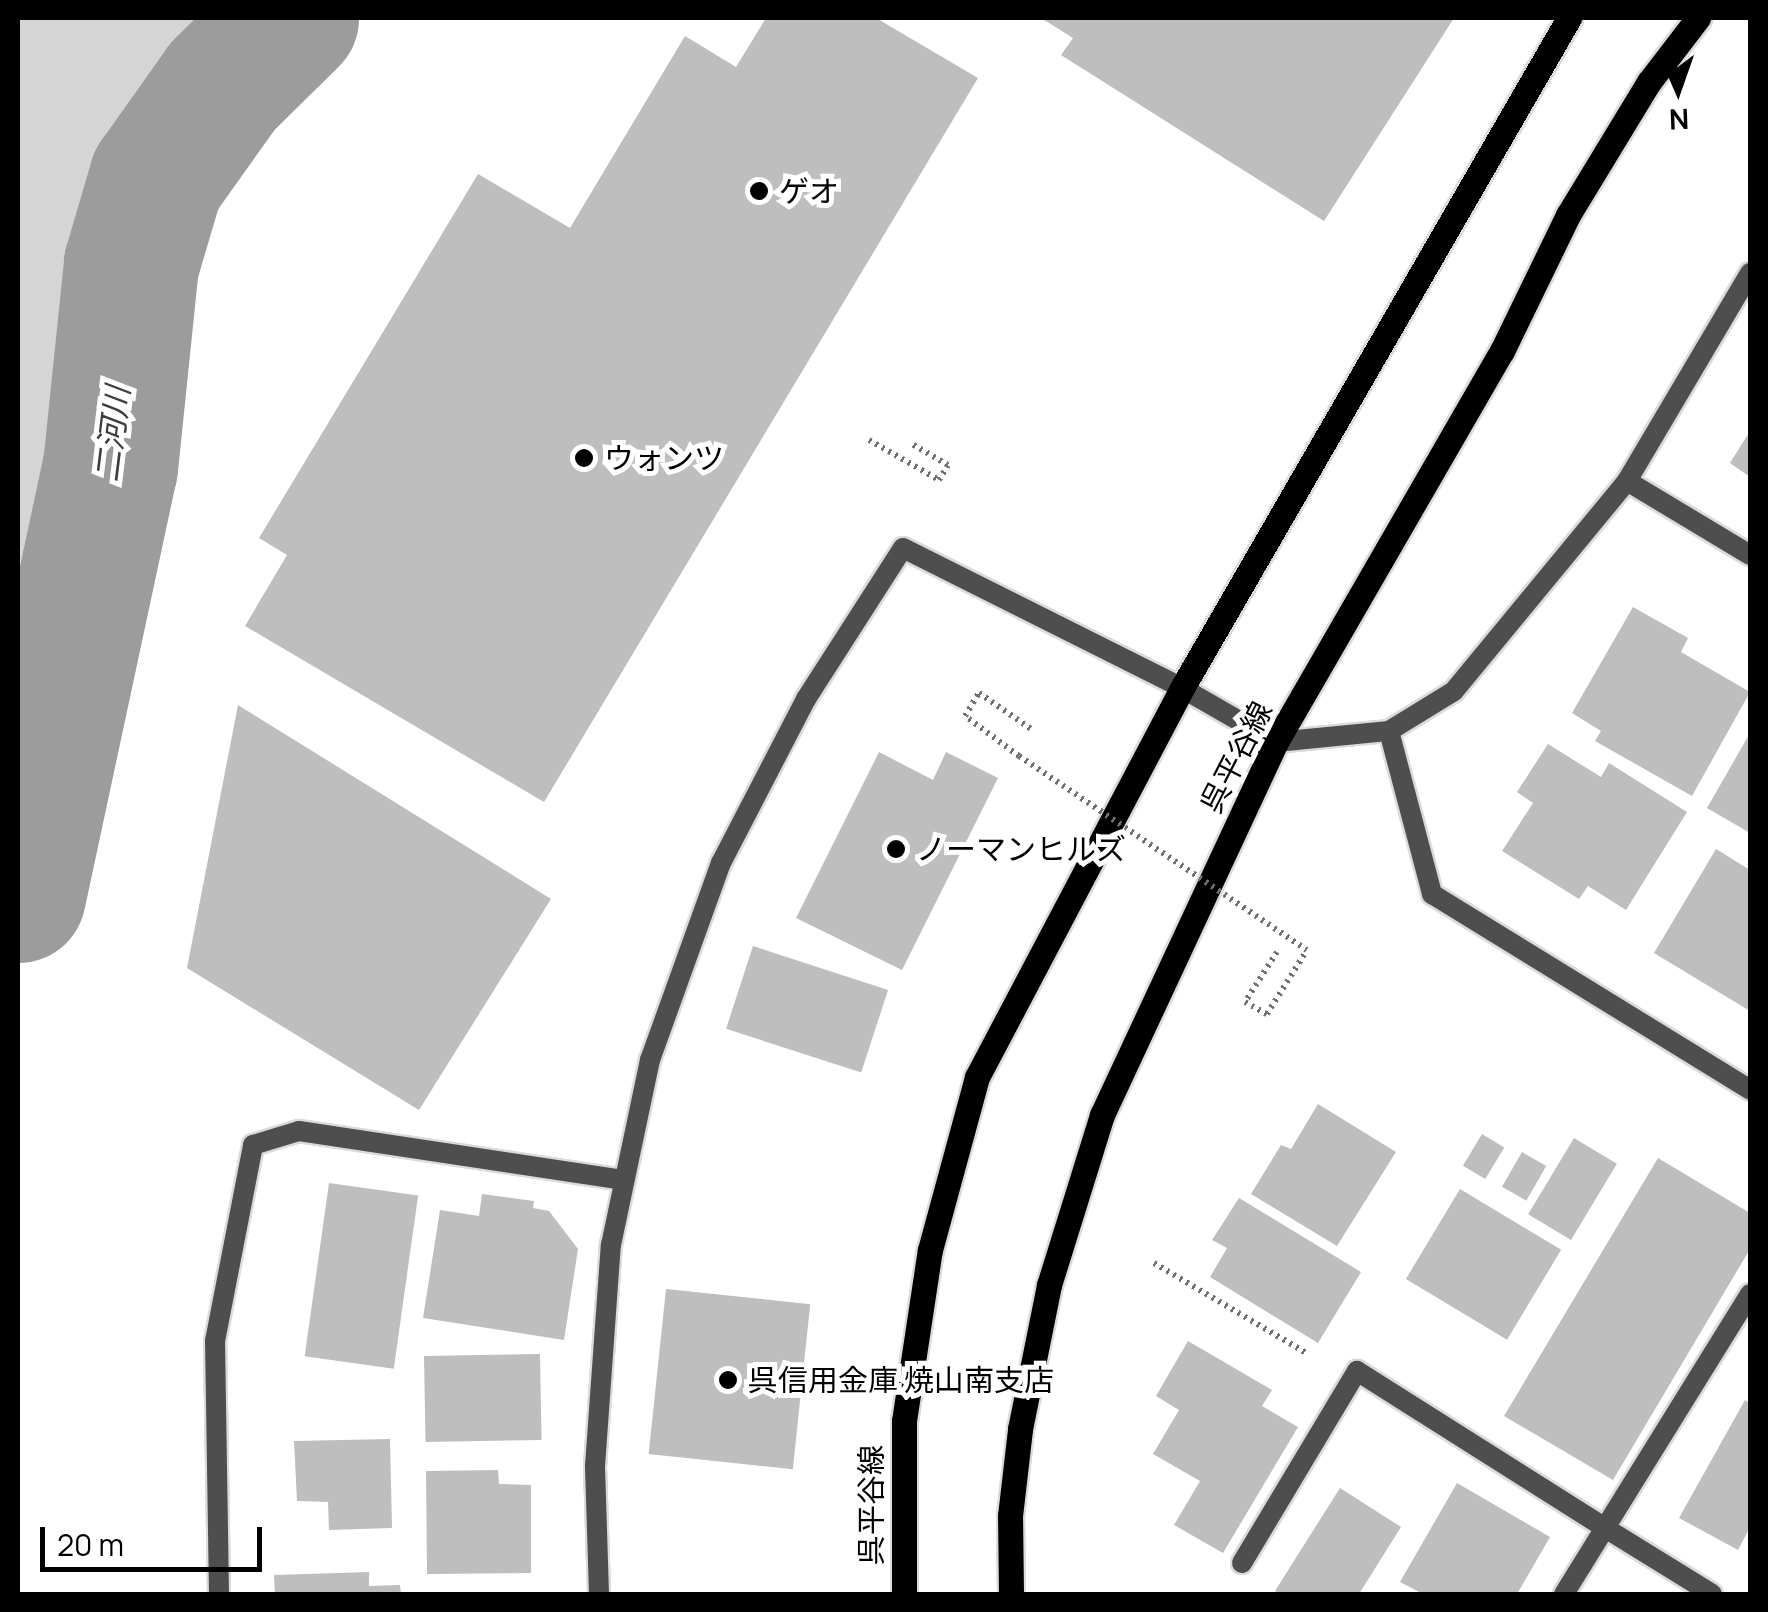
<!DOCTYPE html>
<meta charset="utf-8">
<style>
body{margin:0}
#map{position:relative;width:1768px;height:1612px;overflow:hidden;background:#fff;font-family:Manrope,"Noto Sans JP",sans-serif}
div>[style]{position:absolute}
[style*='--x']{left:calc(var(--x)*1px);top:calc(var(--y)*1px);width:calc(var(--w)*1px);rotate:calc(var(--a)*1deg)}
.green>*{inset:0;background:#d5d5d5}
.river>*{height:135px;margin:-67.5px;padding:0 67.5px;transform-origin:67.5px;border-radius:67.5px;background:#9c9c9c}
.building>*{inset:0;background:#bebebe;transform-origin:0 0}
.path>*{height:6px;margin-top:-3px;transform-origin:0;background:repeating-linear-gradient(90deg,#707070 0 2.5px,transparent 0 7.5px)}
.roads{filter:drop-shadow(2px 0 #dbdbdb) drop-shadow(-2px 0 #dbdbdb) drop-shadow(0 2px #dbdbdb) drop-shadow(0 -2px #dbdbdb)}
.service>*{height:20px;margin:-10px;padding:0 10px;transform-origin:10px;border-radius:10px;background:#4e4e4e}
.minor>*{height:20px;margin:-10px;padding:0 10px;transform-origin:10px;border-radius:10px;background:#4e4e4e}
.tertiary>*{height:20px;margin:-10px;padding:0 10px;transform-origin:10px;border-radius:10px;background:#4e4e4e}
.primary>*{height:25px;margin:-12.5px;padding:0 12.5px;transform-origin:12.5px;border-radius:12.5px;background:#000}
.path-bridge>*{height:6px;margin-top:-3px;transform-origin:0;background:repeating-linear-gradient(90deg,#707070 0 2.5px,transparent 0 7.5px)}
.dots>*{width:28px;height:28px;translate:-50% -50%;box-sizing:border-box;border:5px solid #fff;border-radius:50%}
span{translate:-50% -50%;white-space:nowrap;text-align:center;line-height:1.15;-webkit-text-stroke:10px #fff;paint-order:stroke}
.poi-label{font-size:30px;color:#000}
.left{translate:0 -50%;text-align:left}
.street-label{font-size:30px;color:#000}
.water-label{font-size:32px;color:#3d3d3d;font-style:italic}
.frame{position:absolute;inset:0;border:20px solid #000;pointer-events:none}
.north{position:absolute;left:1628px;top:40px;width:100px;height:100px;-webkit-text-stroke:8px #fff;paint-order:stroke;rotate:178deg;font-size:28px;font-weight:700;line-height:40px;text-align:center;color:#000}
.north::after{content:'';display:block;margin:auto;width:35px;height:45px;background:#000;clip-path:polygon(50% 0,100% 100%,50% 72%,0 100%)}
.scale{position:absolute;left:40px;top:1527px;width:222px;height:45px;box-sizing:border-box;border:5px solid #000;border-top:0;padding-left:12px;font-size:30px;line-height:35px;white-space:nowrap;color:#000;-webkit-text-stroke:8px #fff;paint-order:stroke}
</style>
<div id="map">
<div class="green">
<i style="clip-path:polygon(18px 18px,220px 18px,114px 157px,18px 696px)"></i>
</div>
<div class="river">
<i style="--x:18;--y:895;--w:438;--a:-77.9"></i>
<i style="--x:110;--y:467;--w:204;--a:-84.1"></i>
<i style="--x:131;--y:264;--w:89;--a:-73.6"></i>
<i style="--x:156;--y:179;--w:114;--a:-54.6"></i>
<i style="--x:222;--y:86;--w:97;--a:-44.6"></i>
</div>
<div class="building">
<i style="clip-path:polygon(766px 18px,876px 18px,978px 78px,544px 802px,245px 626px,287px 555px,259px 538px,478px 174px,570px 228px,685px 36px,736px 67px)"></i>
<i style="clip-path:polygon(1041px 18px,1454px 18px,1324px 221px,1061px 55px,1073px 38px)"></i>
<i style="clip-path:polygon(1750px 431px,1750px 477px,1730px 463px)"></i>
<i style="clip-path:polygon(1633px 607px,1688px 638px,1681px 652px,1750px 692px,1692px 796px,1595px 741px,1601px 731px,1572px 713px)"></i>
<i style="clip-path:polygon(238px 705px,551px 899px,419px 1110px,187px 968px)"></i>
<i style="clip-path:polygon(1750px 733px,1750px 833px,1707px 808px)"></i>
<i style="clip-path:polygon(1548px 744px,1601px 777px,1609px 763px,1687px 812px,1626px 910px,1588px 886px,1579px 899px,1502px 851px,1533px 803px,1517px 792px)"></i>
<i style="clip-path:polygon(879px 752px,933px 780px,946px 752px,998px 778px,902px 970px,796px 918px)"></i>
<i style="clip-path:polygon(1716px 849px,1750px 870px,1750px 1011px,1654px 953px)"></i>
<i style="left:753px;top:946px;width:142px;height:87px;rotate:18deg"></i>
<i style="clip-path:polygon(1318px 1104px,1396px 1152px,1337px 1246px,1251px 1194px,1281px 1145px,1291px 1149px)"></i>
<i style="left:1482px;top:1134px;width:26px;height:37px;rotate:31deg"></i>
<i style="left:1574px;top:1138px;width:50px;height:89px;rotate:31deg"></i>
<i style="left:1522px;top:1152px;width:28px;height:40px;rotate:30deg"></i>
<i style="clip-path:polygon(1658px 1158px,1750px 1213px,1750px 1249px,1613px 1480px,1504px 1416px)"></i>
<i style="left:329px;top:1183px;width:90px;height:175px;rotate:8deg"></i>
<i style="left:1460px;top:1189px;width:118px;height:105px;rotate:31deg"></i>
<i style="clip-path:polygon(482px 1194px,534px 1201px,533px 1208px,549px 1211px,578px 1249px,564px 1340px,423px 1318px,440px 1210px,479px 1216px)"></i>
<i style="clip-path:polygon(1239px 1198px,1361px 1272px,1318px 1343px,1210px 1277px,1227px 1248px,1212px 1240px)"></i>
<i style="left:666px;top:1289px;width:145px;height:166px;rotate:6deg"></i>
<i style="clip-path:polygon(1188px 1341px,1272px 1390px,1262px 1406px,1298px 1427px,1223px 1553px,1174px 1525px,1200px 1481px,1153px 1454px,1179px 1410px,1156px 1396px)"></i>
<i style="left:540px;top:1354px;width:86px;height:116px;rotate:89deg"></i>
<i style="clip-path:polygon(1745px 1400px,1750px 1403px,1750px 1527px,1738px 1550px,1679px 1518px)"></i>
<i style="clip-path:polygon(390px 1439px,392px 1528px,329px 1530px,328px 1502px,297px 1501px,294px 1441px)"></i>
<i style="clip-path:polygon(498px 1470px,499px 1484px,531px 1485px,531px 1573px,427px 1574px,426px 1471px)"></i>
<i style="clip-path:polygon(1457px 1483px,1550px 1537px,1517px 1594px,1423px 1594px,1400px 1582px)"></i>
<i style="clip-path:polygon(1340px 1488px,1401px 1527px,1359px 1594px,1280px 1594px,1275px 1591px)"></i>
<i style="clip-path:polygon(369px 1572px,369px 1586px,400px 1585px,401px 1594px,275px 1594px,274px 1575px)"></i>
</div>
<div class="path">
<i style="--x:869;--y:440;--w:81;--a:29.7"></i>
<i style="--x:939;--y:480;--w:17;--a:-59"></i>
<i style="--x:948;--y:465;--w:42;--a:-149.7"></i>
<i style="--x:1019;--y:756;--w:67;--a:-143.5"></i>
<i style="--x:965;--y:716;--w:27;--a:-59"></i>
<i style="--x:979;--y:693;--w:67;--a:34.6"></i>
<i style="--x:1277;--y:952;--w:59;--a:122.6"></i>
<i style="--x:1245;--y:1002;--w:25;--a:29"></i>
<i style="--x:1267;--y:1014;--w:75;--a:-58"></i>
<i style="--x:1154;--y:1263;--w:179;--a:30.6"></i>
</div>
<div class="roads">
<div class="service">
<i style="--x:1242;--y:1563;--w:224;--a:-59.1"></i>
<i style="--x:1357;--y:1371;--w:290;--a:32.3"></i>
</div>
<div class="minor">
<i style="--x:1627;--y:481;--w:242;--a:-59.4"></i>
<i style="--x:1389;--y:731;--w:169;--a:75.2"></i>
<i style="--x:1432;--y:894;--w:374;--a:31.6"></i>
<i style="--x:1602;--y:1526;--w:129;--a:31.7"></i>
<i style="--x:219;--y:1594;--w:253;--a:-90.9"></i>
<i style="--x:215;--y:1341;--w:200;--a:-79"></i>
<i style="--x:253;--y:1145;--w:48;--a:-16.9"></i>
<i style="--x:299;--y:1131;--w:329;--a:8.6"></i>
<i style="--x:599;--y:1594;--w:128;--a:-91.8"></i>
<i style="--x:595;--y:1466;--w:222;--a:-85.9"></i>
<i style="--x:611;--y:1245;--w:189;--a:-78.1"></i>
<i style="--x:650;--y:1060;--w:209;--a:-70.2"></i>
<i style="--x:721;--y:863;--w:185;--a:-62.6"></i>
<i style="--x:806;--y:699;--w:179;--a:-57.3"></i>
<i style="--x:903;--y:548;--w:312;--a:26.6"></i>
<i style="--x:1564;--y:1594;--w:353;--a:-58.2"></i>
</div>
<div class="tertiary">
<i style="--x:1182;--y:688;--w:108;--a:29.9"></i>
<i style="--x:1276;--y:742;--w:114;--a:-5.6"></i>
<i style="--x:1389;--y:731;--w:76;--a:-31.6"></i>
<i style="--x:1454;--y:691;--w:272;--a:-50.5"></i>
<i style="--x:1627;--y:481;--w:144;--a:31"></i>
</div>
<div class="primary">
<i style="--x:904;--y:1594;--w:173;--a:-90"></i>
<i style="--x:904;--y:1421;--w:173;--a:-81.4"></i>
<i style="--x:930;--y:1250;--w:179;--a:-74.8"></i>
<i style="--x:977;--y:1077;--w:440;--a:-62.2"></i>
<i style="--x:1182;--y:688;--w:774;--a:-59.99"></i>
<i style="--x:1011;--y:1594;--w:78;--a:-90.7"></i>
<i style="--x:1010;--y:1516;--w:88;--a:-83.4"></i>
<i style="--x:1020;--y:1429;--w:147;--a:-78.6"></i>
<i style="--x:1049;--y:1285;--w:178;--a:-72.7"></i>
<i style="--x:1102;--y:1115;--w:412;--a:-65"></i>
<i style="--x:1276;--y:742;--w:452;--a:-60"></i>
<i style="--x:1502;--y:351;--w:151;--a:-64.1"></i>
<i style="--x:1568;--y:215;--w:156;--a:-58.7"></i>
<i style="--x:1649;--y:82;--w:81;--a:-52.6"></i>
</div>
</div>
<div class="path-bridge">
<i style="--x:1019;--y:756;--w:347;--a:34"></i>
</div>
<div class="dots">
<i style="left:759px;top:191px;background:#000"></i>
<i style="left:584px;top:458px;background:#000"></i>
<i style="left:896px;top:849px;background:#000"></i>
<i style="left:728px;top:1380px;background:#000"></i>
</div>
<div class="poi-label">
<span class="left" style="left:779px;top:191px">ゲオ</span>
<span class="left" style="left:604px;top:458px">ウォンツ</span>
<span class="left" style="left:916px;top:849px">ノーマンヒルズ</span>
<span class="left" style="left:748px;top:1380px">呉信用金庫 焼山南支店</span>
</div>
<div class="street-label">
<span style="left:1236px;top:757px;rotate:-63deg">呉平谷線</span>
<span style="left:871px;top:1505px;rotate:-90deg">呉平谷線</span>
</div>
<div class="water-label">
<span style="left:112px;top:434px;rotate:-83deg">二河川</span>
</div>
<div class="frame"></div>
<div class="north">N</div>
<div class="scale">20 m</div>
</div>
